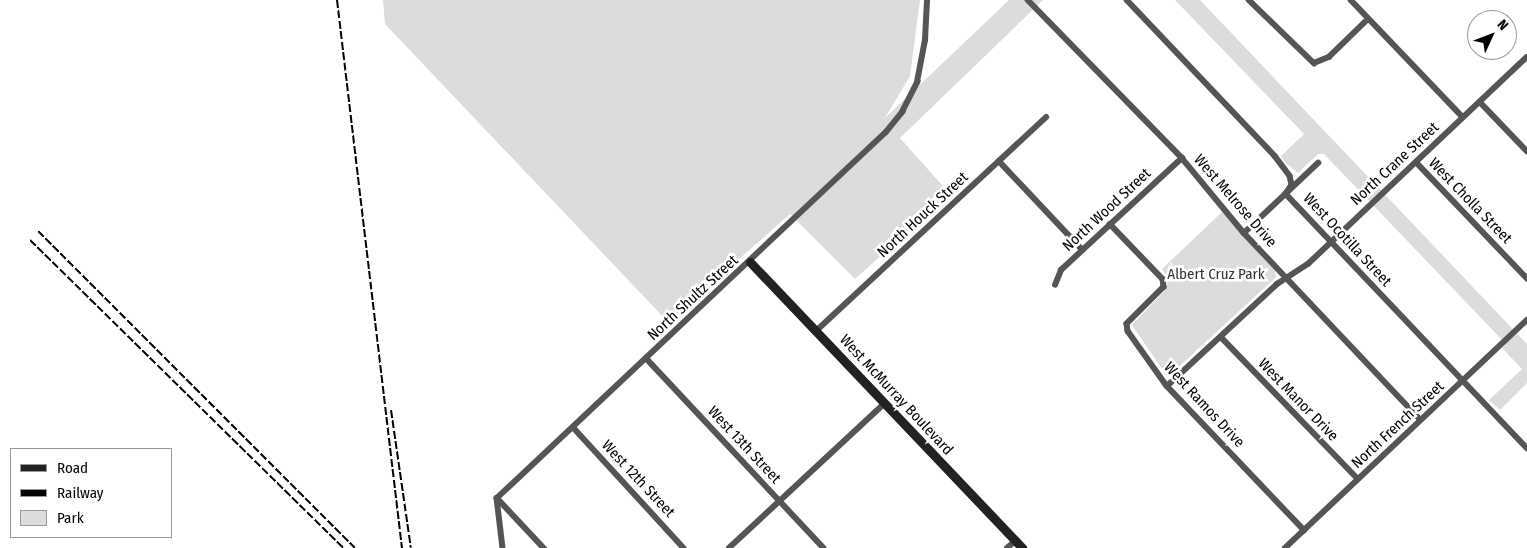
<!DOCTYPE html>
<style>
body{margin:0}
#map{position:relative;width:1527px;height:548px;overflow:hidden;background:#fff;font-family:"Fira Sans Condensed",sans-serif}
div>[style]{position:absolute}
[style*='--x']{left:calc(var(--x)*1px);top:calc(var(--y)*1px);width:calc(var(--w)*1px);rotate:calc(var(--a)*1deg)}
.green>*{inset:0;background:#dcdcdc}
.street>*{height:5.5px;margin:-2.75px;padding:0 2.75px;transform-origin:2.75px;border-radius:2.75px;background:#555}
.secondary>*{height:9px;margin:-4.5px;padding:0 4.5px;transform-origin:4.5px;border-radius:4.5px;background:#222}
.rail>*{height:2px;margin-top:-1px;transform-origin:0;background:repeating-linear-gradient(90deg,#000 0 8px,transparent 0 10.5px)}
span{translate:-50% -50%;white-space:nowrap;text-align:center;line-height:1.15;-webkit-text-stroke:5px #fff;paint-order:stroke}
.street-label{font-size:15px;color:#000}
.park-label{font-size:15px;color:#333}
.legend{position:absolute;left:10px;top:448px;width:162px;height:90px;box-sizing:border-box;background:#fff;border:1px solid #999;margin:0;padding:6px 9px;list-style:none;font-size:15px;color:#000}
.legend li{display:flex;align-items:center;gap:10px;height:25px}
.legend b{width:25px;border:1px solid #999}
.north{position:absolute;left:1467px;top:10px;width:50px;height:50px;box-sizing:border-box;background:#fff;border:1px solid #999;border-radius:50%;rotate:47deg;font-size:14px;font-weight:700;line-height:20px;text-align:center;color:#000}
.north::after{content:'';display:block;margin:auto;width:18px;height:22px;background:#000;clip-path:polygon(50% 0,100% 100%,50% 72%,0 100%)}
</style>
<div id="map">
<div class="green">
<i style="clip-path:polygon(383px 0,920px 0,910px 76px,885px 118px,1009px 0,1043px 0,900px 138px,950px 194px,855px 279px,790px 214px,668px 322px,385px 24px)"></i>
<i style="clip-path:polygon(1175px 0,1200px 0,1527px 344px,1527px 383px,1500px 410px,1489px 400px,1522px 369px,1502px 348px,1506px 344px,1324px 154px,1318px 154px,1298px 173px,1285px 162px,1281px 156px,1304px 134px)"></i>
<i style="clip-path:polygon(1224px 210px,1239px 232px,1275px 271px,1276px 277px,1173px 372px,1166px 375px,1132px 325px,1166px 289px,1168px 278px,1162px 269px)"></i>
</div>
<div class="street">
<i style="--x:1028;--y:0;--w:221;--a:45.7"></i>
<i style="--x:1182;--y:158;--w:97;--a:50.4"></i>
<i style="--x:1244;--y:233;--w:257;--a:46.6"></i>
<i style="--x:1127;--y:0;--w:215;--a:46.5"></i>
<i style="--x:1275;--y:156;--w:25;--a:53"></i>
<i style="--x:1290;--y:176;--w:9;--a:77"></i>
<i style="--x:1292;--y:185;--w:11;--a:124"></i>
<i style="--x:1286;--y:194;--w:350;--a:46.5"></i>
<i style="--x:1249;--y:0;--w:91;--a:44.1"></i>
<i style="--x:1314;--y:63;--w:16;--a:-22"></i>
<i style="--x:1329;--y:57;--w:54;--a:-44.3"></i>
<i style="--x:1351;--y:0;--w:162;--a:46.3"></i>
<i style="--x:1480;--y:102;--w:68;--a:46.2"></i>
<i style="--x:999;--y:161;--w:122;--a:46.7"></i>
<i style="--x:1416;--y:162;--w:161;--a:46.3"></i>
<i style="--x:1110;--y:224;--w:76;--a:46.1"></i>
<i style="--x:1163;--y:279;--w:8;--a:83"></i>
<i style="--x:1164;--y:287;--w:52;--a:135"></i>
<i style="--x:1127;--y:324;--w:7;--a:82"></i>
<i style="--x:1128;--y:331;--w:67;--a:54.7"></i>
<i style="--x:1167;--y:386;--w:199;--a:46.4"></i>
<i style="--x:1244;--y:233;--w:102;--a:-43.4"></i>
<i style="--x:1055;--y:285;--w:16;--a:-68"></i>
<i style="--x:1061;--y:270;--w:165;--a:-42.8"></i>
<i style="--x:816;--y:331;--w:314;--a:-42.9"></i>
<i style="--x:1221;--y:337;--w:197;--a:46"></i>
<i style="--x:646;--y:358;--w:260;--a:46.9"></i>
<i style="--x:1167;--y:386;--w:150;--a:-42.8"></i>
<i style="--x:1277;--y:284;--w:37;--a:-33"></i>
<i style="--x:1308;--y:264;--w:301;--a:-43.4"></i>
<i style="--x:573;--y:427;--w:164;--a:47.5"></i>
<i style="--x:497;--y:498;--w:534;--a:-43.26"></i>
<i style="--x:886;--y:132;--w:26;--a:-51"></i>
<i style="--x:902;--y:112;--w:34;--a:-63"></i>
<i style="--x:917;--y:82;--w:43;--a:-79.2"></i>
<i style="--x:925;--y:40;--w:40;--a:-87.1"></i>
<i style="--x:497;--y:498;--w:69;--a:46.8"></i>
<i style="--x:497;--y:498;--w:50;--a:83.2"></i>
<i style="--x:729;--y:548;--w:212;--a:-42.9"></i>
<i style="--x:1007;--y:548;--w:11;--a:-41"></i>
<i style="--x:1285;--y:548;--w:332;--a:-43.3"></i>
</div>
<div class="secondary">
<i style="--x:750;--y:262;--w:395;--a:46.4"></i>
</div>
<div class="rail">
<i style="--x:337;--y:0;--w:552;--a:83.24"></i>
<i style="--x:38;--y:231;--w:448;--a:45"></i>
<i style="--x:30;--y:240;--w:439;--a:44.5"></i>
<i style="--x:391;--y:410;--w:139;--a:81.8"></i>
</div>
<div class="street-label">
<span style="left:1395px;top:164px;rotate:-43deg">North Crane Street</span>
<span style="left:1235px;top:201px;rotate:49deg">West Melrose Drive</span>
<span style="left:1470px;top:201px;rotate:46deg">West Cholla Street</span>
<span style="left:1107px;top:210px;rotate:-43deg">North Wood Street</span>
<span style="left:923px;top:215px;rotate:-43deg">North Houck Street</span>
<span style="left:1347px;top:240px;rotate:47deg">West Ocotilla Street</span>
<span style="left:693px;top:298px;rotate:-43deg">North Shultz Street</span>
<span style="left:896px;top:395px;rotate:47deg">West McMurray Boulevard</span>
<span style="left:1298px;top:400px;rotate:46deg">West Manor Drive</span>
<span style="left:1204px;top:405px;rotate:47deg">West Ramos Drive</span>
<span style="left:1398px;top:425px;rotate:-43deg">North French Street</span>
<span style="left:744px;top:445px;rotate:47deg">West 13th Street</span>
<span style="left:638px;top:479px;rotate:47deg">West 12th Street</span>
</div>
<div class="park-label">
<span style="left:1216px;top:275px">Albert Cruz Park</span>
</div>
<ul class="legend">
<li><b style="height:6px;background:#222"></b>Road</li>
<li><b style="height:6px;background:#000"></b>Railway</li>
<li><b style="height:14px;background:#dcdcdc"></b>Park</li>
</ul>
<div class="north">N</div>
</div>
